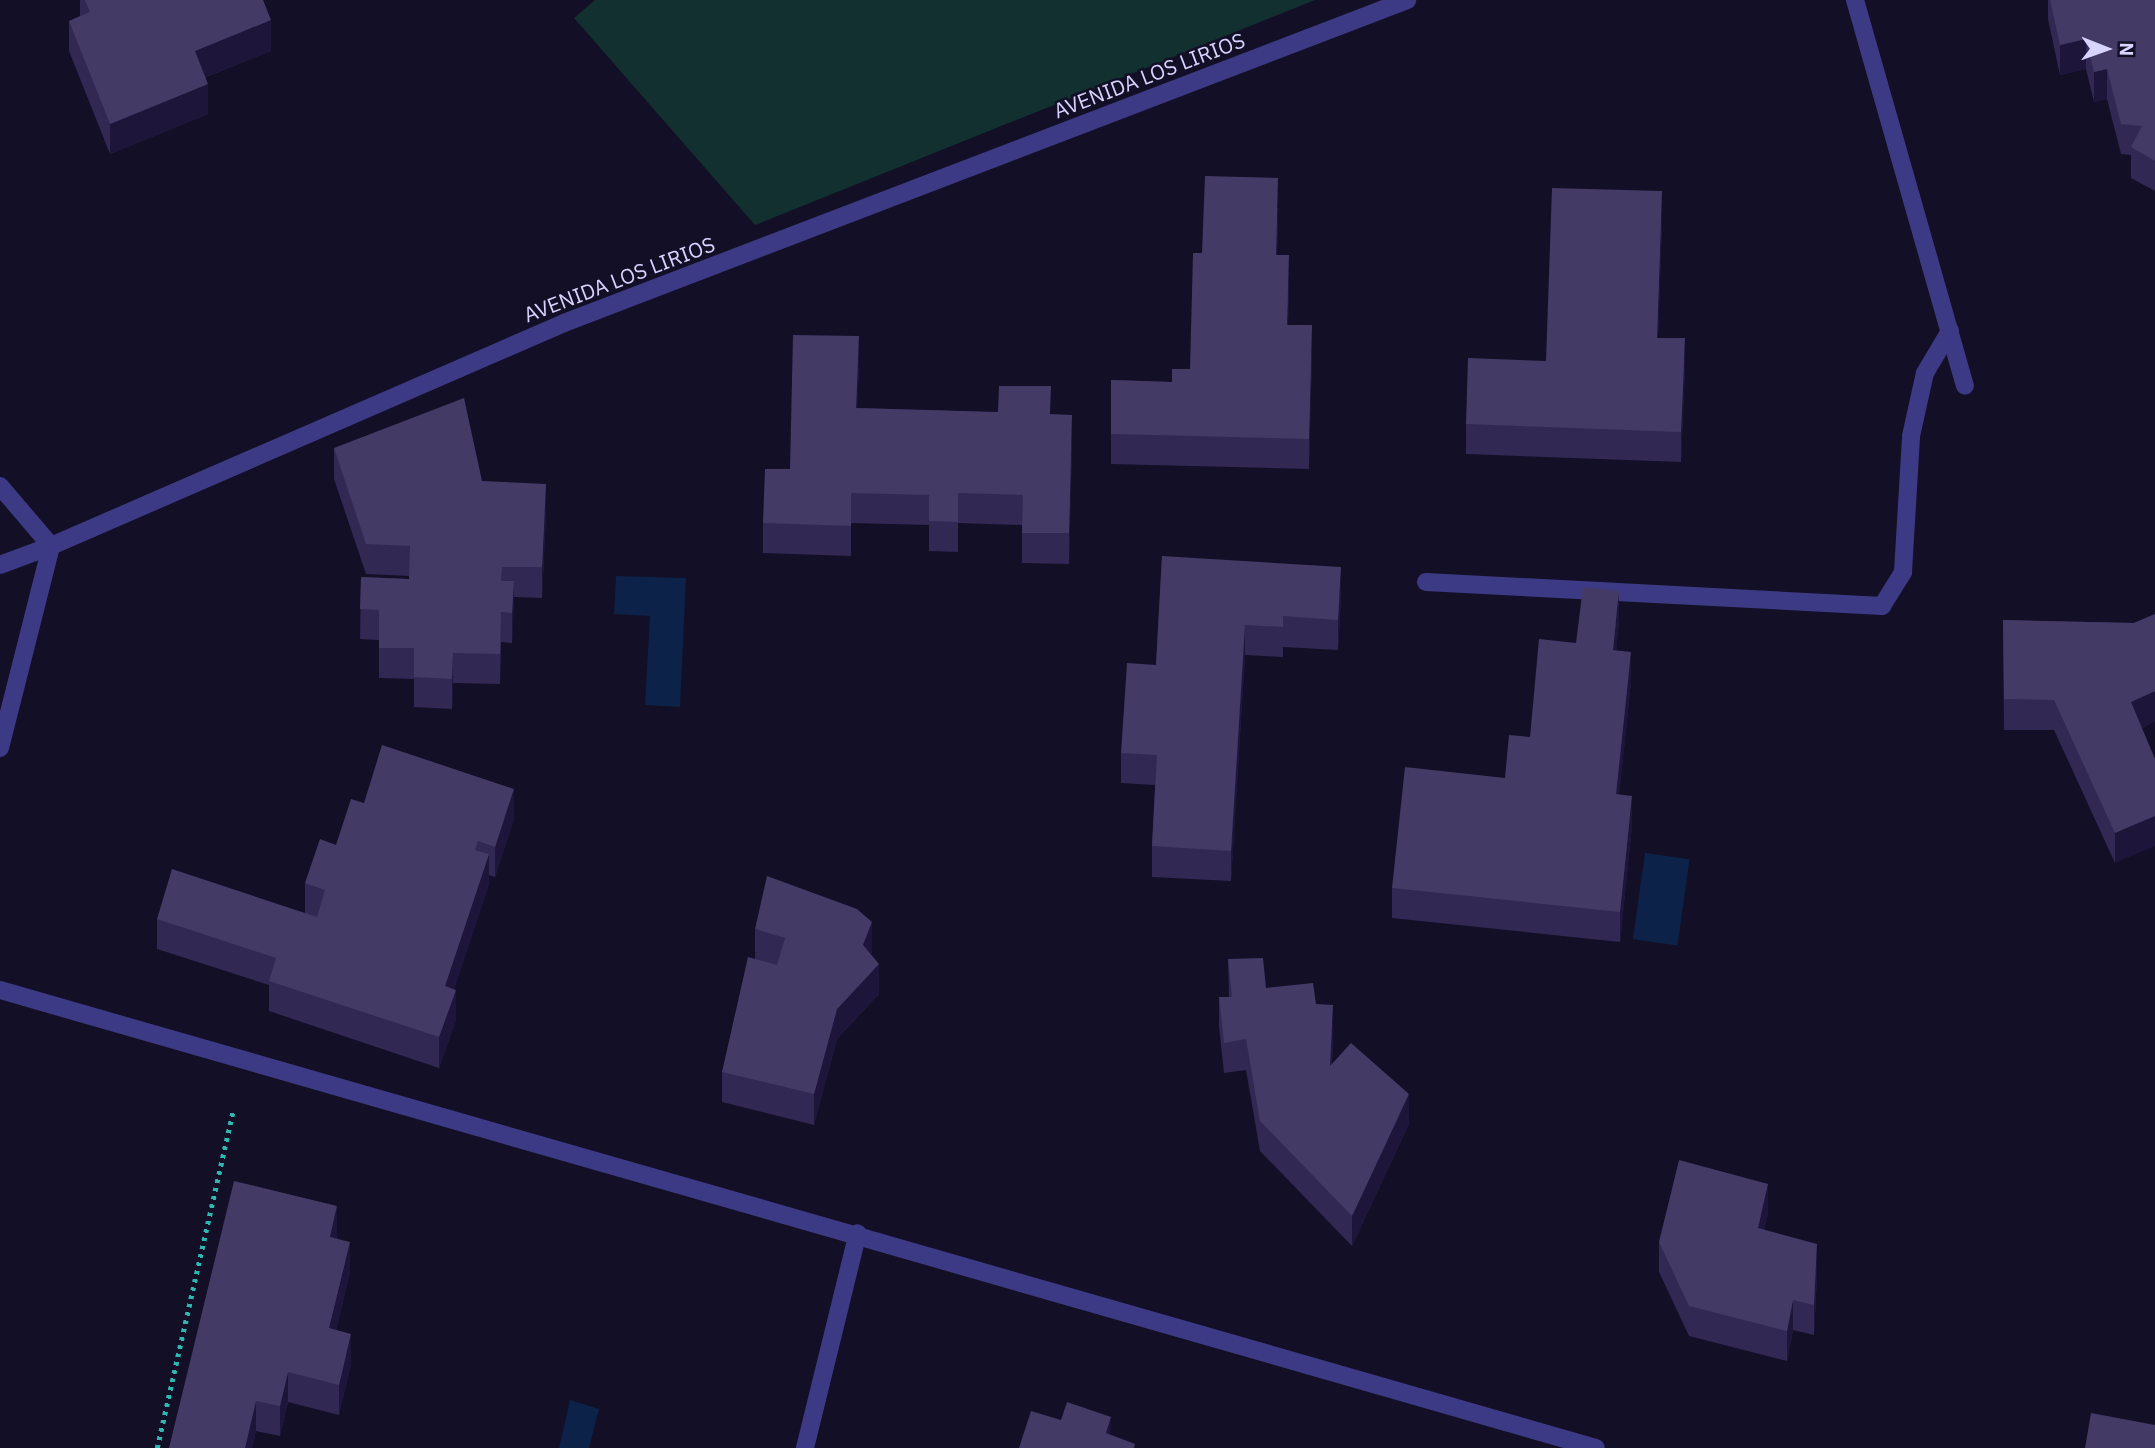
<!DOCTYPE html>
<style>
body{margin:0}
#map{position:relative;width:2155px;height:1448px;overflow:hidden;background:#130f26;font-family:"IBM Plex Sans",sans-serif}
div>[style]{position:absolute}
[style*='--x']{left:calc(var(--x)*1px);top:calc(var(--y)*1px);width:calc(var(--w)*1px);rotate:calc(var(--a)*1deg)}
.green>*{inset:0;background:#12302f}
.water>*{inset:0;background:#0c2248;transform-origin:0 0}
.path>*{height:4.5px;margin-top:-2.25px;transform-origin:0;background:repeating-linear-gradient(90deg,#2fb8b0 0 3.5px,transparent 0 8.5px)}
.minor>*{height:18px;margin:-9px;padding:0 9px;transform-origin:9px;border-radius:9px;background:#3d3a85}
.wall>*{inset:0;background:#312854}
.shaded-wall>*{inset:0;background:#1d163a}
.building>*{inset:0;background:#433a66}
span{translate:-50% -50%;white-space:nowrap;text-align:center;line-height:1.15;-webkit-text-stroke:5px #130f26;paint-order:stroke}
.street-label{font-size:21px;color:#d9d4ff}
.north{position:absolute;left:2071px;top:14px;width:70px;height:70px;-webkit-text-stroke:5px #130f26;paint-order:stroke;rotate:91deg;font-size:19px;font-weight:700;line-height:28px;text-align:center;color:#d9d4ff}
.north::after{content:'';display:block;margin:auto;width:24px;height:32px;background:#d9d4ff;clip-path:polygon(50% 0,100% 100%,50% 72%,0 100%)}
</style>
<div id="map">
<div class="green">
<i style="clip-path:polygon(595px 0,1315px 0,755px 225px,574px 18px)"></i>
</div>
<div class="water">
<i style="clip-path:polygon(616px 576px,686px 578px,680px 707px,645px 705px,650px 616px,614px 614px)"></i>
<i style="left:1645px;top:853px;width:45px;height:87px;rotate:8deg"></i>
<i style="clip-path:polygon(570px 1400px,599px 1409px,589px 1448px,559px 1448px)"></i>
</div>
<div class="path">
<i style="--x:157;--y:1448;--w:346;--a:-77.3"></i>
</div>
<div class="minor">
<i style="--x:1855;--y:0;--w:401;--a:74.1"></i>
<i style="--x:0;--y:486;--w:79;--a:49.6"></i>
<i style="--x:51;--y:546;--w:54;--a:159.6"></i>
<i style="--x:1426;--y:582;--w:457;--a:3"></i>
<i style="--x:1882;--y:606;--w:40;--a:-58"></i>
<i style="--x:1903;--y:572;--w:136;--a:-86.6"></i>
<i style="--x:1911;--y:436;--w:65;--a:-77.5"></i>
<i style="--x:1925;--y:373;--w:49;--a:-59.2"></i>
<i style="--x:0;--y:748;--w:208;--a:-75.8"></i>
<i style="--x:51;--y:546;--w:559;--a:-23.49"></i>
<i style="--x:564;--y:323;--w:903;--a:-20.96"></i>
<i style="--x:0;--y:990;--w:1660;--a:16.01"></i>
<i style="--x:805;--y:1448;--w:221;--a:-76.2"></i>
</div>
<div class="wall">
<i style="clip-path:polygon(80px 0,263px 0,271px 51px,206px 77px,208px 114px,110px 154px,69px 51px,69px 21px,80px 16px)"></i>
<i style="clip-path:polygon(2048px 0,2155px 0,2155px 191px,2131px 178px,2131px 155px,2121px 154px,2107px 99px,2094px 102px,2086px 69px,2060px 75px,2048px 19px)"></i>
<i style="clip-path:polygon(1278px 208px,1277px 255px,1289px 285px,1288px 325px,1312px 355px,1309px 469px,1111px 464px,1111px 380px,1172px 382px,1190px 369px,1202px 253px)"></i>
<i style="clip-path:polygon(1662px 221px,1658px 338px,1685px 368px,1681px 462px,1466px 454px,1466px 424px,1546px 361px)"></i>
<i style="clip-path:polygon(859px 366px,857px 408px,1051px 414px,1072px 445px,1069px 564px,1022px 563px,1022px 525px,958px 523px,958px 552px,929px 551px,929px 525px,851px 523px,851px 556px,763px 553px,763px 523px,790px 469px)"></i>
<i style="clip-path:polygon(334px 448px,482px 481px,546px 514px,542px 598px,514px 597px,512px 643px,501px 642px,500px 684px,453px 683px,452px 709px,414px 707px,414px 679px,379px 678px,379px 640px,360px 639px,361px 577px,409px 579px,409px 576px,366px 574px,334px 479px)"></i>
<i style="clip-path:polygon(1162px 556px,1341px 597px,1338px 650px,1283px 647px,1283px 657px,1245px 655px,1231px 881px,1152px 877px,1152px 846px,1155px 785px,1121px 783px,1121px 753px,1156px 665px)"></i>
<i style="clip-path:polygon(2155px 614px,2155px 721px,2142px 728px,2115px 863px,2054px 730px,2004px 730px,2003px 620px,2134px 623px)"></i>
<i style="clip-path:polygon(1619px 621px,1616px 651px,1631px 682px,1619px 795px,1632px 826px,1620px 942px,1392px 918px,1392px 888px,1505px 778px,1530px 737px,1576px 643px)"></i>
<i style="clip-path:polygon(364px 803px,514px 819px,495px 877px,489px 875px,489px 884px,454px 989px,456px 1020px,439px 1068px,269px 1011px,269px 985px,157px 949px,157px 919px,305px 913px,305px 883px,336px 845px)"></i>
<i style="clip-path:polygon(755px 929px,872px 952px,871px 954px,879px 994px,837px 1039px,814px 1125px,722px 1102px,722px 1072px,755px 959px)"></i>
<i style="clip-path:polygon(1228px 959px,1266px 988px,1316px 1004px,1333px 1035px,1332px 1064px,1409px 1124px,1352px 1246px,1260px 1151px,1246px 1070px,1224px 1073px,1219px 1027px,1219px 997px,1229px 997px)"></i>
<i style="clip-path:polygon(1768px 1214px,1764px 1229px,1817px 1274px,1814px 1335px,1793px 1330px,1787px 1361px,1689px 1336px,1659px 1272px,1659px 1242px)"></i>
<i style="clip-path:polygon(337px 1236px,337px 1238px,350px 1272px,336px 1330px,351px 1364px,339px 1415px,288px 1402px,280px 1436px,256px 1431px,252px 1448px,169px 1448px)"></i>
</div>
<div class="shaded-wall">
<i style="clip-path:polygon(271px 20px,271px 51px,195px 81px,195px 51px)"></i>
<i style="clip-path:polygon(2086px 39px,2086px 69px,2060px 75px,2060px 45px)"></i>
<i style="clip-path:polygon(2107px 69px,2107px 99px,2094px 102px,2094px 72px)"></i>
<i style="clip-path:polygon(208px 84px,208px 114px,110px 154px,110px 124px)"></i>
<i style="clip-path:polygon(1278px 178px,1278px 208px,1276px 285px,1276px 255px)"></i>
<i style="clip-path:polygon(1662px 191px,1662px 221px,1657px 368px,1657px 338px)"></i>
<i style="clip-path:polygon(1289px 255px,1289px 285px,1287px 355px,1287px 325px)"></i>
<i style="clip-path:polygon(1312px 325px,1312px 355px,1309px 469px,1309px 439px)"></i>
<i style="clip-path:polygon(859px 336px,859px 366px,856px 438px,856px 408px)"></i>
<i style="clip-path:polygon(1685px 338px,1685px 368px,1681px 462px,1681px 432px)"></i>
<i style="clip-path:polygon(1072px 415px,1072px 445px,1069px 564px,1069px 533px)"></i>
<i style="clip-path:polygon(546px 484px,546px 514px,542px 598px,542px 567px)"></i>
<i style="clip-path:polygon(1341px 567px,1341px 597px,1338px 650px,1338px 620px)"></i>
<i style="clip-path:polygon(514px 581px,514px 611px,512px 643px,512px 613px)"></i>
<i style="clip-path:polygon(1619px 591px,1619px 621px,1613px 680px,1613px 650px)"></i>
<i style="clip-path:polygon(1245px 625px,1245px 655px,1231px 881px,1231px 851px)"></i>
<i style="clip-path:polygon(1631px 652px,1631px 682px,1616px 825px,1616px 794px)"></i>
<i style="clip-path:polygon(453px 653px,453px 683px,452px 709px,452px 679px)"></i>
<i style="clip-path:polygon(2155px 691px,2155px 721px,2131px 733px,2131px 702px)"></i>
<i style="clip-path:polygon(514px 789px,514px 819px,495px 877px,495px 847px)"></i>
<i style="clip-path:polygon(1632px 796px,1632px 826px,1620px 942px,1620px 912px)"></i>
<i style="clip-path:polygon(2155px 816px,2155px 846px,2115px 863px,2115px 833px)"></i>
<i style="clip-path:polygon(489px 854px,489px 884px,445px 1016px,445px 986px)"></i>
<i style="clip-path:polygon(872px 922px,872px 952px,863px 976px,863px 945px)"></i>
<i style="clip-path:polygon(879px 964px,879px 994px,837px 1039px,814px 1125px,814px 1094px,837px 1009px)"></i>
<i style="clip-path:polygon(456px 990px,456px 1020px,439px 1068px,439px 1037px)"></i>
<i style="clip-path:polygon(1333px 1005px,1333px 1035px,1330px 1096px,1330px 1066px)"></i>
<i style="clip-path:polygon(1409px 1094px,1409px 1124px,1352px 1246px,1352px 1216px)"></i>
<i style="clip-path:polygon(1768px 1184px,1768px 1214px,1758px 1258px,1758px 1228px)"></i>
<i style="clip-path:polygon(337px 1206px,337px 1236px,330px 1267px,330px 1237px)"></i>
<i style="clip-path:polygon(350px 1242px,350px 1272px,329px 1358px,329px 1328px)"></i>
<i style="clip-path:polygon(1817px 1244px,1817px 1274px,1814px 1335px,1814px 1305px)"></i>
<i style="clip-path:polygon(1793px 1300px,1793px 1330px,1787px 1361px,1787px 1331px)"></i>
<i style="clip-path:polygon(351px 1334px,351px 1364px,339px 1415px,339px 1385px)"></i>
<i style="clip-path:polygon(288px 1372px,288px 1402px,280px 1436px,280px 1406px)"></i>
<i style="clip-path:polygon(256px 1401px,256px 1431px,252px 1448px,245px 1448px)"></i>
<i style="clip-path:polygon(1111px 1417px,1110px 1448px,1106px 1433px)"></i>
</div>
<div class="building">
<i style="clip-path:polygon(85px 0,263px 0,271px 20px,195px 51px,208px 84px,110px 124px,69px 21px,90px 12px)"></i>
<i style="clip-path:polygon(2050px 0,2155px 0,2155px 161px,2131px 147px,2142px 126px,2121px 124px,2107px 69px,2094px 72px,2086px 39px,2060px 45px)"></i>
<i style="clip-path:polygon(1205px 176px,1278px 178px,1276px 255px,1289px 255px,1287px 325px,1312px 325px,1309px 439px,1111px 434px,1111px 380px,1172px 382px,1172px 369px,1190px 369px,1193px 253px,1202px 253px)"></i>
<i style="clip-path:polygon(1552px 188px,1662px 191px,1657px 338px,1685px 338px,1681px 432px,1466px 424px,1468px 358px,1546px 361px)"></i>
<i style="clip-path:polygon(793px 335px,859px 336px,856px 408px,998px 412px,999px 386px,1051px 386px,1050px 414px,1072px 415px,1069px 533px,1022px 533px,1023px 495px,958px 493px,958px 522px,929px 521px,929px 495px,851px 493px,851px 526px,763px 523px,765px 469px,790px 469px)"></i>
<i style="clip-path:polygon(464px 398px,482px 481px,546px 484px,542px 567px,502px 567px,501px 581px,514px 581px,512px 613px,501px 612px,500px 654px,453px 653px,452px 679px,414px 677px,414px 648px,379px 648px,379px 610px,360px 609px,361px 577px,409px 579px,410px 546px,366px 544px,334px 448px)"></i>
<i style="clip-path:polygon(1162px 556px,1341px 567px,1338px 620px,1283px 616px,1283px 627px,1245px 625px,1231px 851px,1152px 846px,1157px 755px,1121px 753px,1127px 663px,1156px 665px)"></i>
<i style="clip-path:polygon(1583px 587px,1619px 591px,1613px 650px,1631px 652px,1616px 794px,1632px 796px,1620px 912px,1392px 888px,1405px 767px,1505px 778px,1509px 735px,1530px 737px,1539px 639px,1576px 643px)"></i>
<i style="clip-path:polygon(2155px 614px,2155px 691px,2131px 702px,2155px 759px,2155px 816px,2115px 833px,2054px 700px,2004px 699px,2003px 620px,2134px 623px)"></i>
<i style="clip-path:polygon(382px 745px,514px 789px,495px 847px,478px 841px,475px 850px,489px 854px,445px 986px,456px 990px,439px 1037px,269px 981px,276px 958px,157px 919px,172px 869px,317px 917px,325px 890px,305px 883px,320px 839px,336px 845px,351px 799px,364px 803px)"></i>
<i style="clip-path:polygon(767px 876px,857px 909px,872px 922px,863px 945px,879px 964px,837px 1009px,814px 1094px,722px 1072px,748px 957px,777px 965px,785px 938px,755px 929px)"></i>
<i style="clip-path:polygon(1263px 958px,1266px 988px,1313px 983px,1316px 1004px,1333px 1005px,1330px 1066px,1351px 1043px,1409px 1094px,1352px 1216px,1260px 1121px,1246px 1039px,1224px 1043px,1219px 997px,1232px 997px,1228px 959px)"></i>
<i style="clip-path:polygon(1679px 1160px,1768px 1184px,1758px 1228px,1817px 1244px,1814px 1305px,1793px 1300px,1787px 1331px,1689px 1306px,1659px 1242px)"></i>
<i style="clip-path:polygon(234px 1181px,337px 1206px,330px 1237px,350px 1242px,329px 1328px,351px 1334px,339px 1385px,288px 1372px,280px 1406px,256px 1401px,245px 1448px,169px 1448px)"></i>
<i style="clip-path:polygon(1067px 1402px,1111px 1417px,1106px 1433px,1135px 1444px,1134px 1448px,1019px 1448px,1031px 1411px,1061px 1420px)"></i>
<i style="clip-path:polygon(2091px 1413px,2155px 1425px,2155px 1448px,2085px 1448px)"></i>
</div>
<div class="street-label">
<span style="left:1149px;top:75px;rotate:-21deg">AVENIDA LOS LIRIOS</span>
<span style="left:619px;top:279px;rotate:-21deg">AVENIDA LOS LIRIOS</span>
</div>
<div class="north">N</div>
</div>
